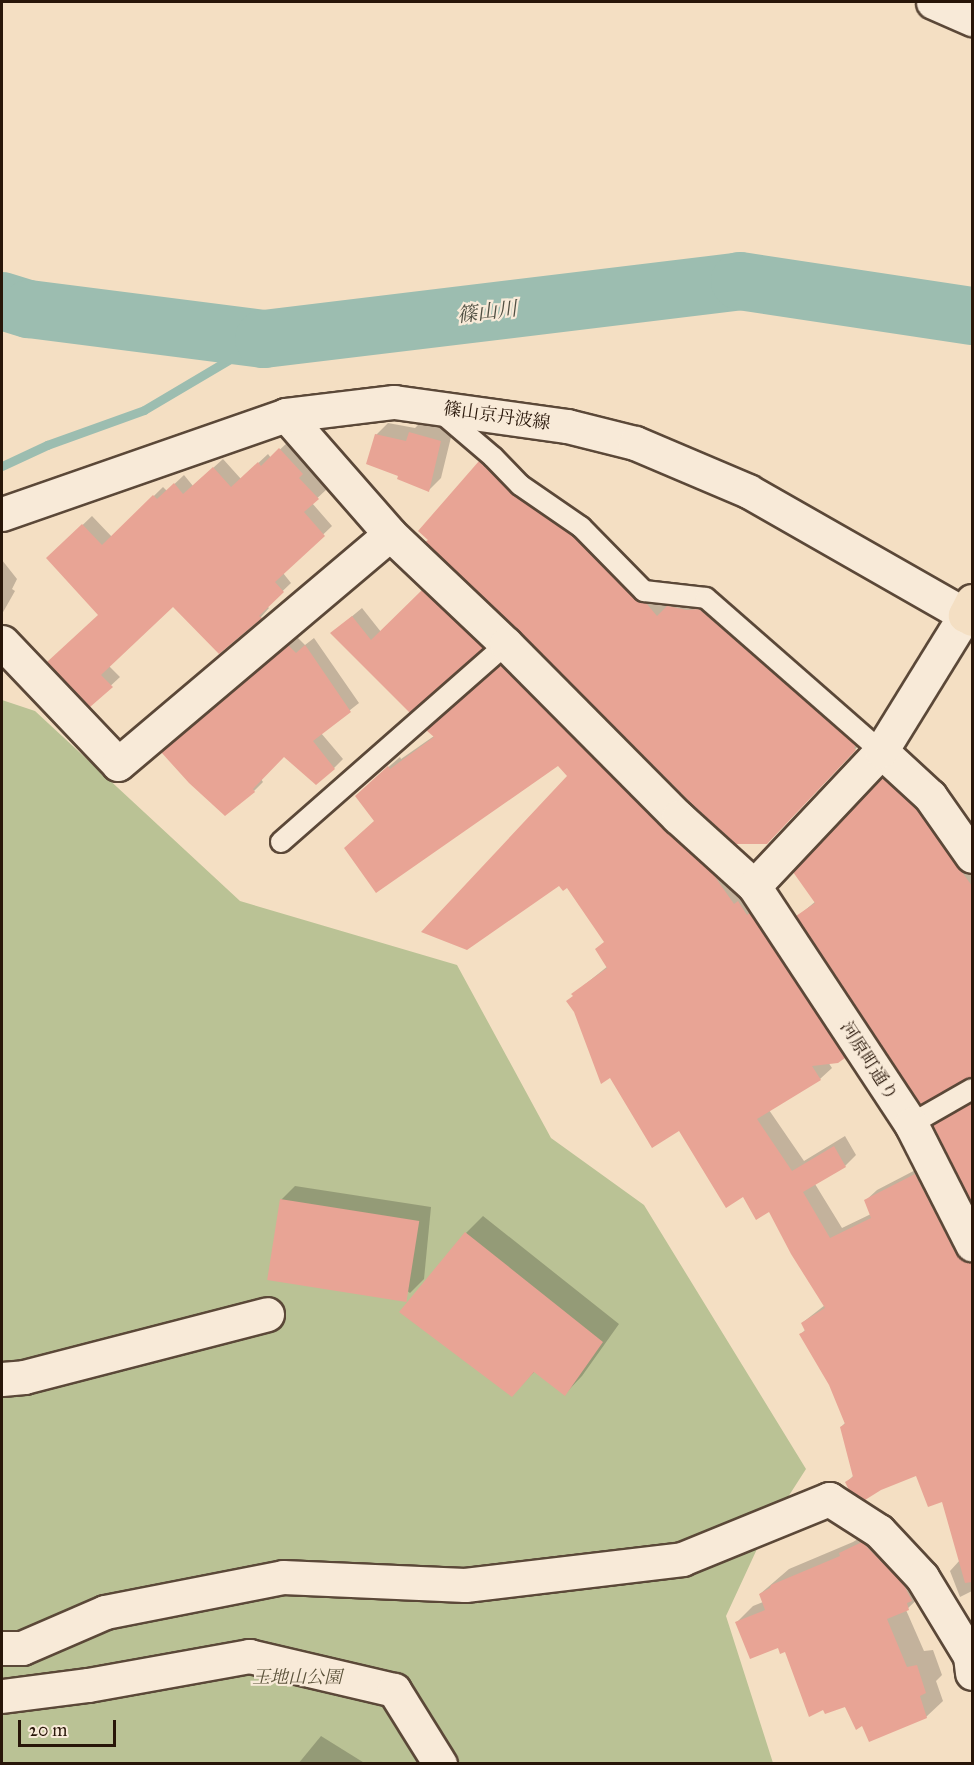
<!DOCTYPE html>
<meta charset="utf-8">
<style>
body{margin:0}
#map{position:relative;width:974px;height:1765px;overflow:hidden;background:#f4dfc3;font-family:"IM FELL Great Primer","Noto Serif JP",serif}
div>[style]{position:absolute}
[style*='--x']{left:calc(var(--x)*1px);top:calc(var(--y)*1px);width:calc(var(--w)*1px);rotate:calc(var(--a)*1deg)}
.green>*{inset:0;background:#bac295}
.shadow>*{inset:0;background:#0003}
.stream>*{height:9px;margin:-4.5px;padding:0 4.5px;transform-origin:4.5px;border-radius:4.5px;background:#9cbdb0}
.river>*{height:58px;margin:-29px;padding:0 29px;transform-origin:29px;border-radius:29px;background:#9cbdb0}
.building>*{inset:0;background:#e8a495;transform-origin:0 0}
.roads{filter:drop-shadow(2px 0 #5b4838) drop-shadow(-2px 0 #5b4838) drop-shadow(0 2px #5b4838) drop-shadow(0 -2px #5b4838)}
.lane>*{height:20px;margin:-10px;padding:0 10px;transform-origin:10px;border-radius:10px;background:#f8ead8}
.street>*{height:33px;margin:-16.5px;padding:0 16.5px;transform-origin:16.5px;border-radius:16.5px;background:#f8ead8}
.secondary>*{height:33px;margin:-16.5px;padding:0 16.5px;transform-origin:16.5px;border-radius:16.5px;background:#f8ead8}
.primary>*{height:33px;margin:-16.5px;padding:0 16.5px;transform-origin:16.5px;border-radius:16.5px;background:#f4dfc3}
span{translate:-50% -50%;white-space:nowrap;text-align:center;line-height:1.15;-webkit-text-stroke:4.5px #f8ead8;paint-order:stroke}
.street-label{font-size:18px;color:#281609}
.park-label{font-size:18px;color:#5b523a;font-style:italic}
.water-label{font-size:20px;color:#515043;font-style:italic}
.frame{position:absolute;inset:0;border:3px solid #281609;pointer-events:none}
.scale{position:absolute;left:18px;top:1720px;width:98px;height:27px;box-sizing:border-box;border:3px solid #281609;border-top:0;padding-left:8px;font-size:18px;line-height:21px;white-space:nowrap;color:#281609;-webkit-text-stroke:4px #f8ead8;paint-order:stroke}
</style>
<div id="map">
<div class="green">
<i style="clip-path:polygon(2px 700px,35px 711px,240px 901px,457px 965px,551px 1138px,644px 1205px,806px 1469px,763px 1536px,726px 1616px,773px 1763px,2px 1764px)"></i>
</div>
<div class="shadow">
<i style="clip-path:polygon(422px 421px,453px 429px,441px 478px,429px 490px,400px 475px,376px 435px,388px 423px,415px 428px)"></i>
<i style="clip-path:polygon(289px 441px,311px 465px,307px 468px,327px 489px,312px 503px,332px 526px,283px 573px,291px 583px,267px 606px,269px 608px,261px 617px,219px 652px,173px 605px,109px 666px,120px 677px,90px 705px,99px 615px,48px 558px,92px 516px,112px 537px,163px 487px,167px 491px,184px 475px,193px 486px,223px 459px,241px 479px,268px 454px,271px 458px)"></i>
<i style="clip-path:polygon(491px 451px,669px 606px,680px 595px,720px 606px,866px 738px,778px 831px,420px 531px)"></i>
<i style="clip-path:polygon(2px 560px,17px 579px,12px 589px,15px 591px,2px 614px)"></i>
<i style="clip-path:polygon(432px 582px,491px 638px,410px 711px,332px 633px,362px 608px,381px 632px)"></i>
<i style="clip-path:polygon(297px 637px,305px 645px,314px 638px,359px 703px,321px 733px,343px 759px,334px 768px,316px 783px,284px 755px,261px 779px,263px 782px,254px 791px,172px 743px)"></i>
<i style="clip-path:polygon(512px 655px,724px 863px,855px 1046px,844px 1057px,828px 1062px,832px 1068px,820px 1079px,769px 1110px,804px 1161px,845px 1136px,856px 1155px,845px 1166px,815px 1184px,842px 1228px,871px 1214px,865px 1201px,877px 1190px,927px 1164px,972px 1249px,972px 1591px,960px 1597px,950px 1571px,960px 1560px,943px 1500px,917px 1474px,847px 1482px,854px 1475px,841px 1427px,846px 1422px,830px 1384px,801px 1334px,806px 1329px,802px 1323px,825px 1305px,770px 1210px,744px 1195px,680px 1129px,573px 994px,608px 966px,605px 941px,569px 776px,559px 764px,375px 821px,368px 785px,400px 757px,401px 759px,434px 736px,440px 719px)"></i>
<i style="clip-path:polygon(894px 767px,972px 859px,972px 1077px,966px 1077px,798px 916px,816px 901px,883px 778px)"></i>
<i style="clip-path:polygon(972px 1099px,972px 1200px,935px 1126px,946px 1115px)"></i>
<i style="clip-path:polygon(295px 1186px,431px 1207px,424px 1279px,410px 1293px,281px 1200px)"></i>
<i style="clip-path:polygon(483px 1216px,619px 1324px,582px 1376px,565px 1394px,535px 1371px,512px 1395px,466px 1233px)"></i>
<i style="clip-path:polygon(879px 1526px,925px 1592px,906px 1610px,924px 1651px,933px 1650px,942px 1675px,936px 1681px,943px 1701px,926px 1717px,863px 1724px,785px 1650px,737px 1622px,753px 1606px,763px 1602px,760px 1594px,789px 1569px,853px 1542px)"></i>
<i style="clip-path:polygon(321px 1736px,366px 1764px,298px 1764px)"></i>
</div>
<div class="stream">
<i style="--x:2;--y:466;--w:50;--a:-25"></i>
<i style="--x:47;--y:445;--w:103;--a:-19.8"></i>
<i style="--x:144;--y:410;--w:139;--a:-30.6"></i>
</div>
<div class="river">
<i style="--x:2;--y:301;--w:28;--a:17"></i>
<i style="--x:29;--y:309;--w:237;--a:7.3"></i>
<i style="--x:264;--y:339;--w:480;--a:-6.9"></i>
<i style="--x:740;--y:281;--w:235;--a:8.6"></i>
</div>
<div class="building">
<i style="clip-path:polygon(409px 432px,441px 441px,429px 492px,397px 479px,398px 476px,366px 464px,375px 434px,406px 441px)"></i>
<i style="clip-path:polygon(279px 448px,303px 474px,299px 478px,319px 499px,304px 512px,325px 536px,275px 582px,284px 592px,259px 616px,262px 618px,219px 654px,173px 607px,101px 675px,113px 687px,90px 707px,47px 662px,98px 615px,46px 558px,82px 524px,102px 545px,153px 495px,157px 499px,174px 483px,183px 494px,213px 467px,231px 487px,258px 462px,261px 466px)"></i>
<i style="clip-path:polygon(479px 461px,513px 495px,573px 536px,635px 599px,646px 603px,657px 616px,667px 606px,687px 610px,699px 609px,856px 745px,854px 748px,856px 750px,767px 844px,736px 844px,691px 803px,519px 631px,425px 542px,428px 540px,418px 531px)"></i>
<i style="clip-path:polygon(422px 590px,483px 648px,410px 713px,330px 633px,352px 616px,371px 640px)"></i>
<i style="clip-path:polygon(288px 645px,296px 653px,305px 645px,308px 649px,351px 712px,313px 741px,335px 769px,316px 785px,284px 757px,253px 789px,255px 792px,225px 816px,189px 783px,161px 752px)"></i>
<i style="clip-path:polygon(500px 665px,665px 830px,713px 874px,734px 904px,738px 901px,747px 915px,750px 913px,845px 1058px,838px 1063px,812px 1066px,821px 1080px,757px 1119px,792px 1171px,834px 1146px,846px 1167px,803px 1192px,830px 1238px,871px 1218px,864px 1200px,915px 1174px,955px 1252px,962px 1260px,972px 1262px,972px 1582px,965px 1583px,942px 1502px,928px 1507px,916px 1476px,881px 1490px,865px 1500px,849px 1490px,845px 1482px,853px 1477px,840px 1427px,845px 1424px,829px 1385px,799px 1334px,805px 1331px,801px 1323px,825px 1308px,791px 1254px,769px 1212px,756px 1220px,743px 1197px,726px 1208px,679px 1131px,652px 1148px,610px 1078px,601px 1084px,574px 1012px,566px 1001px,573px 996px,571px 994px,607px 968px,595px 949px,604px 942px,567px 888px,563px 891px,559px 886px,467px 950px,421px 932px,567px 776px,558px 766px,376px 893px,344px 848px,374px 821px,355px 796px,388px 766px,390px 769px,434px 737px,426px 730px)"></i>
<i style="clip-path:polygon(882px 777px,916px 808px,972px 886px,972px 1077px,921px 1105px,796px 916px,815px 903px,793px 872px)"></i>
<i style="clip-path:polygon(972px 1103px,972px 1204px,933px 1125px)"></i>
<i style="left:280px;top:1199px;width:141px;height:82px;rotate:9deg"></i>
<i style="clip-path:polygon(465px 1232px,603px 1342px,565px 1396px,534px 1372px,512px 1397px,399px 1312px)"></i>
<i style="clip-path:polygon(862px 1542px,904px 1585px,912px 1601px,907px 1603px,909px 1610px,887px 1619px,907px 1667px,917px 1665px,926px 1693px,920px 1696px,927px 1718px,869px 1742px,862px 1726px,856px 1730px,845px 1707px,825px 1714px,823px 1710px,809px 1717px,785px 1652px,780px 1654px,778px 1648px,750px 1659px,735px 1622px,765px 1610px,759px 1594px,770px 1588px,771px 1585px,840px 1556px,839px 1553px)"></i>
</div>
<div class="roads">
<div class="lane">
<i style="--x:438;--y:410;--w:72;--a:40.5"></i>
<i style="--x:493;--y:457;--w:39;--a:46"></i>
<i style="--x:520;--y:485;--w:74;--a:34.5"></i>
<i style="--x:581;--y:527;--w:90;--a:45.5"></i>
<i style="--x:644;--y:591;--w:62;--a:6.4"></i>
<i style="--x:706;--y:598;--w:232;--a:41.2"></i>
<i style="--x:281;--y:842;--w:300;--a:-41.3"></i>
<i style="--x:911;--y:1124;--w:70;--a:-29.8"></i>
</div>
<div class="street">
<i style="--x:933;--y:2;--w:43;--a:23.6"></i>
<i style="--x:286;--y:415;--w:158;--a:48.8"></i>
<i style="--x:390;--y:534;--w:160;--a:43.5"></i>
<i style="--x:506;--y:644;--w:244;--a:45.2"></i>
<i style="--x:678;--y:817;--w:103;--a:42.2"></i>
<i style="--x:754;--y:886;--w:285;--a:56.6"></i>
<i style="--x:911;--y:1124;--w:135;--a:63.1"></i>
<i style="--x:2;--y:642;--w:168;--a:46.4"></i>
<i style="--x:118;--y:764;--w:356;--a:-40.2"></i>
<i style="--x:881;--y:751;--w:67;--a:42.6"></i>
<i style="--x:930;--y:796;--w:73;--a:55"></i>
<i style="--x:754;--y:886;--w:185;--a:-46.7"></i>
<i style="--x:881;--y:751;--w:160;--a:-58.3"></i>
<i style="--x:2;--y:1379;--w:22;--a:-5"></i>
<i style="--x:24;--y:1377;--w:251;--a:-14.5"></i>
<i style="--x:2;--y:1648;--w:20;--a:0"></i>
<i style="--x:22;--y:1648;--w:90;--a:-23.4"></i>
<i style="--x:105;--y:1612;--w:181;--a:-11.1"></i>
<i style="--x:283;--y:1577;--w:182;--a:2.5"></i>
<i style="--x:465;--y:1585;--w:219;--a:-6.8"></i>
<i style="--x:682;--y:1559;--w:159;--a:-22.2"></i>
<i style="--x:829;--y:1499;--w:59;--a:32.6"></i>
<i style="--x:879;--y:1531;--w:63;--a:46.9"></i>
<i style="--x:922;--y:1577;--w:92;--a:58.7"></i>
<i style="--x:970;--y:1656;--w:17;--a:83"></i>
<i style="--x:2;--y:1696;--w:87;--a:-7.3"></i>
<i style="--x:88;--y:1685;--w:164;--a:-10.2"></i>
<i style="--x:249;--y:1656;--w:149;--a:13.2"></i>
<i style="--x:394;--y:1690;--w:87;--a:58.1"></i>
</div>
<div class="secondary">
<i style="--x:2;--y:514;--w:301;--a:-19.2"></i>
<i style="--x:286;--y:415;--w:109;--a:-6.9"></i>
<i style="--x:394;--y:402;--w:175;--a:7.9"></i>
<i style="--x:567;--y:426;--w:70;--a:14"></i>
<i style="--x:635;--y:443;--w:123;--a:23"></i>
<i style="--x:748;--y:491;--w:250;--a:29.7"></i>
</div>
<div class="primary">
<i style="--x:972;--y:601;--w:16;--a:117"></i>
<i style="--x:965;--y:615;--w:8;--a:30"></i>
</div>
</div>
<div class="street-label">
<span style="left:497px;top:416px;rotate:8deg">篠山京丹波線</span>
<span style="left:869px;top:1061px;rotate:57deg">河原町通り</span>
</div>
<div class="park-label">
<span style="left:297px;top:1677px">王地山公園</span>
</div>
<div class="water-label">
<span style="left:487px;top:312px;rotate:-7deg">篠山川</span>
</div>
<div class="frame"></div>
<div class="scale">20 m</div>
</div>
